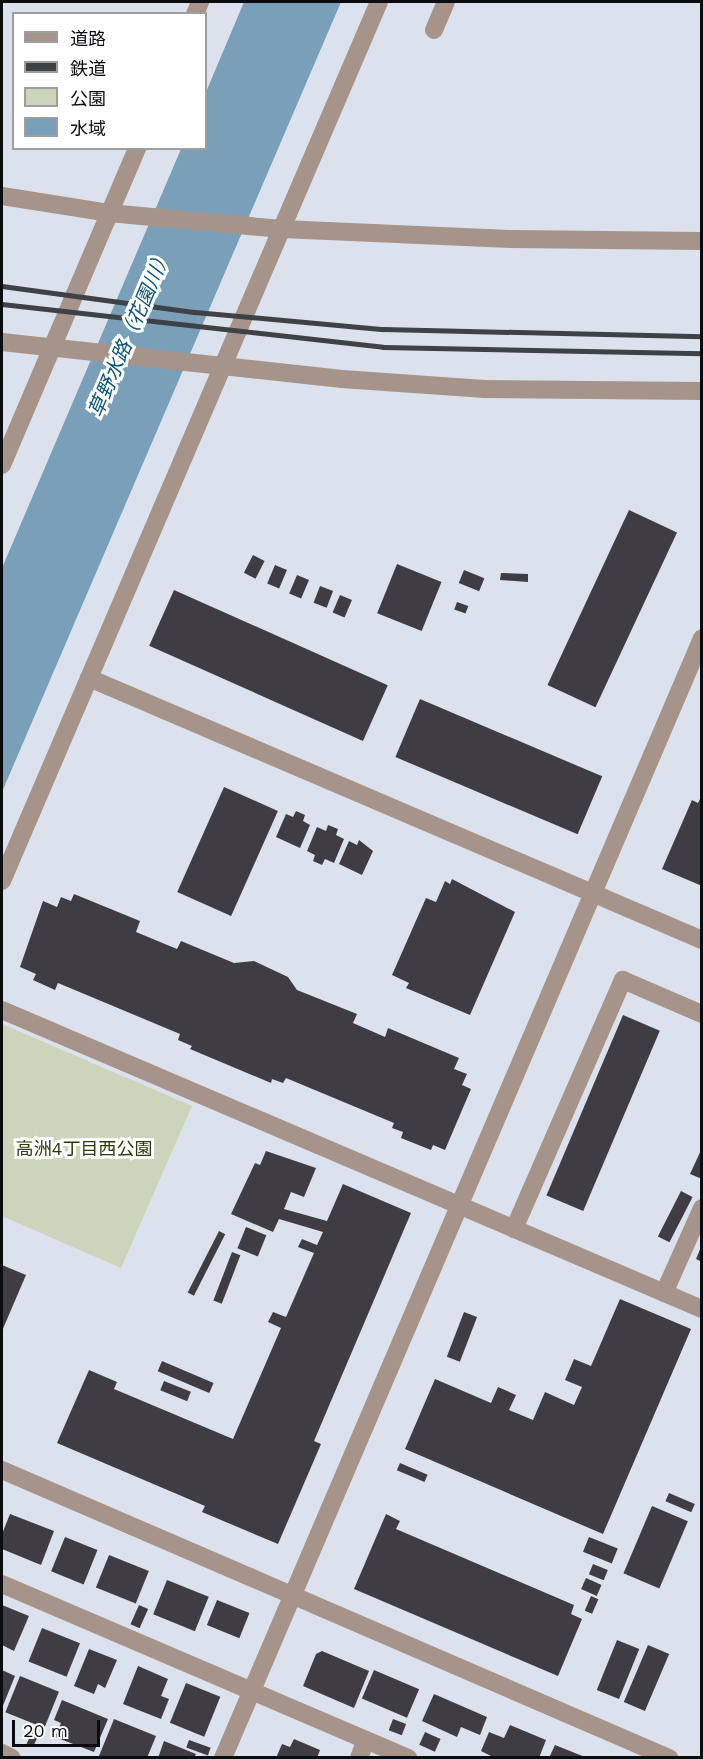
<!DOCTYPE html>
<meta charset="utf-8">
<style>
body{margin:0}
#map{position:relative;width:703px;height:1759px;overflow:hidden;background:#dce2ed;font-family:"Work Sans","Noto Sans JP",sans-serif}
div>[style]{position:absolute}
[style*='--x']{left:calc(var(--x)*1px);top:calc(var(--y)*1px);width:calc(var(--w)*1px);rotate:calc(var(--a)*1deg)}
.green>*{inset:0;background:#ccd5bb}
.water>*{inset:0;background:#79a0b8}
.building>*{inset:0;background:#403c44;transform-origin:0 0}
.minor>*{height:18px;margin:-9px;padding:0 9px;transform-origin:9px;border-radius:9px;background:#a6948b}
.rail>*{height:4.5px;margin:-2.25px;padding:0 2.25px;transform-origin:2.25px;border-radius:2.25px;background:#3e4146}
span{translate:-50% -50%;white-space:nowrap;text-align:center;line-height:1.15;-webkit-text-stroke:6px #fff;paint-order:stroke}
.park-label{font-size:18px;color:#2e3a0c}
.water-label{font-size:20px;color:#0a5576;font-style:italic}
.frame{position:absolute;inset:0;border:3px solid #0a0c0f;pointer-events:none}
.legend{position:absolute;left:12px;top:12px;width:195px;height:138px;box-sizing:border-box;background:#fff;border:2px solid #9d9e9f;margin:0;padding:8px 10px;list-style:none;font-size:18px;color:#0a0c0f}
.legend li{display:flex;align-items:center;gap:12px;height:30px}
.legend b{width:30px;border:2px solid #9d9e9f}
.scale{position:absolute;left:12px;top:1720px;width:88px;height:27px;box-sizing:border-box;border:3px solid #0a0c0f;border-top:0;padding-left:8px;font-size:18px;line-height:21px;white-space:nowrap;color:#0a0c0f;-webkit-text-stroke:4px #fff;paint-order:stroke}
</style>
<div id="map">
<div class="green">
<i style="clip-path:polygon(2px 1024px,192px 1106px,121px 1268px,2px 1216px)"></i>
</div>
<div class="water">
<i style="clip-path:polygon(244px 2px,341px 2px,2px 792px,2px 568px,181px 149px,206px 148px,206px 92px)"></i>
</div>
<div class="building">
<i style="left:629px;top:510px;width:53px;height:193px;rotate:25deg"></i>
<i style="left:253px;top:555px;width:13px;height:20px;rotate:27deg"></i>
<i style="left:397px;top:564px;width:48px;height:53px;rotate:22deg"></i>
<i style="left:275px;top:565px;width:13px;height:20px;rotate:23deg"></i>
<i style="left:464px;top:570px;width:22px;height:14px;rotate:22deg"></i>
<i style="clip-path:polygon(501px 573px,528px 574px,528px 582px,500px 580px)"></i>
<i style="left:297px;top:575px;width:13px;height:20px;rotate:23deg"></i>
<i style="left:320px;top:586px;width:14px;height:18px;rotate:21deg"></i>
<i style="left:174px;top:590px;width:234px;height:61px;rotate:24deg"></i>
<i style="left:340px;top:595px;width:13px;height:19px;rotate:23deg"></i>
<i style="left:457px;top:602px;width:12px;height:8px;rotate:20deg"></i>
<i style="left:420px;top:699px;width:198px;height:63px;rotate:23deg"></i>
<i style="left:224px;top:787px;width:59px;height:115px;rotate:24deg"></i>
<i style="clip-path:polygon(702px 795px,702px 886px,662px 869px,692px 800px,698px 803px)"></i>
<i style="clip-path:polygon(296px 811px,305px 815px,303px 821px,310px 825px,300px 848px,276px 837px,286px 814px,293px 817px)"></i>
<i style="clip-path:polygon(328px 825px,338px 829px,336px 835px,344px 839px,334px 863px,325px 859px,322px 865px,313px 861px,315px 855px,307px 851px,317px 827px,326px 831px)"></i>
<i style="clip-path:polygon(359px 840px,373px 851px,362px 875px,339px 864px,349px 841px,357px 845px)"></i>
<i style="clip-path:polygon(452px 879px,515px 912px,470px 1015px,406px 988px,409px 983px,392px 975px,426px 898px,436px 902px,445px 881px,450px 884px)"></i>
<i style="clip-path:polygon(74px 894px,140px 921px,136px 932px,177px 949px,181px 941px,234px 963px,254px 961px,288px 977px,297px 990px,357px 1014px,353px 1023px,385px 1037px,388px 1028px,459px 1058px,454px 1069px,467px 1074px,462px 1085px,471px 1089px,445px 1150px,433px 1145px,431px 1150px,401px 1138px,403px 1132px,392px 1128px,394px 1123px,286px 1078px,283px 1083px,272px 1079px,271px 1083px,190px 1049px,192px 1046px,178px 1040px,180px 1034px,58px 983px,55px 990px,33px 980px,36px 974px,20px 967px,43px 901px,57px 907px,61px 897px,71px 901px)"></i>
<i style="left:623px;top:1015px;width:40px;height:196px;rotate:23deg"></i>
<i style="clip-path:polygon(702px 1148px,702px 1179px,690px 1174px)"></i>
<i style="clip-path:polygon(266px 1151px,316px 1168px,304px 1197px,291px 1192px,284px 1209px,327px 1221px,343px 1184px,411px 1213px,314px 1441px,321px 1444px,278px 1544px,202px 1512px,205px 1506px,57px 1443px,89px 1370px,117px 1382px,114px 1389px,233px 1439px,281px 1328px,268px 1322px,273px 1312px,286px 1317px,314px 1253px,298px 1247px,302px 1239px,317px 1245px,323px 1232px,279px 1219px,273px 1232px,231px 1214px,255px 1163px,260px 1165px)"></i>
<i style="left:681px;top:1191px;width:13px;height:51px;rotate:27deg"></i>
<i style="left:246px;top:1227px;width:22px;height:23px;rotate:22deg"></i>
<i style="left:219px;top:1231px;width:7px;height:69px;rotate:27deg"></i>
<i style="clip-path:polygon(701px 1247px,702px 1247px,702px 1262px,696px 1259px)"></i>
<i style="left:232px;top:1252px;width:9px;height:52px;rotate:21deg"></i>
<i style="clip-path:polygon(2px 1265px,26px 1275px,2px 1331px)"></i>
<i style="clip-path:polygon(620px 1299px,691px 1329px,603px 1534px,405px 1449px,435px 1379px,491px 1403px,498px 1387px,516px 1395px,509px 1410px,533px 1420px,545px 1392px,574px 1405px,582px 1387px,565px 1380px,574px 1359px,591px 1366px)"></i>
<i style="left:464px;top:1312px;width:14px;height:48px;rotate:21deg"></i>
<i style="left:162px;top:1361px;width:56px;height:11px;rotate:23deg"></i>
<i style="left:164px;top:1381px;width:29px;height:10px;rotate:22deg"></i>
<i style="left:400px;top:1463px;width:30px;height:8px;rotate:23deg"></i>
<i style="left:669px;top:1493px;width:28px;height:9px;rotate:23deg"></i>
<i style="left:652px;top:1506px;width:39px;height:73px;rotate:23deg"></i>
<i style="clip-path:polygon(10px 1514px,54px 1531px,41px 1565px,2px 1549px,2px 1534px)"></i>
<i style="clip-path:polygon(386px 1514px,400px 1521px,396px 1529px,574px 1605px,571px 1614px,582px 1619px,558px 1676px,354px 1589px)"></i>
<i style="left:65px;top:1537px;width:35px;height:37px;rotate:22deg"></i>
<i style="left:589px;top:1537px;width:31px;height:16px;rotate:22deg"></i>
<i style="left:109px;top:1555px;width:43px;height:35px;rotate:22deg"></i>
<i style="left:593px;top:1564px;width:16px;height:11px;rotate:22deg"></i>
<i style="left:586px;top:1578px;width:17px;height:12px;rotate:24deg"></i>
<i style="left:167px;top:1580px;width:45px;height:37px;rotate:22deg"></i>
<i style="left:591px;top:1596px;width:8px;height:16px;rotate:23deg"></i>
<i style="left:217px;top:1600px;width:35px;height:27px;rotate:22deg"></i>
<i style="clip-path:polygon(2px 1605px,29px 1616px,14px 1651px,2px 1645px)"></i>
<i style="left:139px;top:1605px;width:10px;height:21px;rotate:24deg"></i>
<i style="left:42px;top:1628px;width:41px;height:36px;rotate:22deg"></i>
<i style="left:617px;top:1640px;width:24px;height:54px;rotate:22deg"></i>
<i style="left:648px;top:1645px;width:23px;height:62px;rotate:23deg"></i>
<i style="clip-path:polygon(89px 1649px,117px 1660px,105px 1688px,98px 1684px,94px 1694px,74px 1686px)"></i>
<i style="clip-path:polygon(322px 1651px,369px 1671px,354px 1708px,303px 1686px,316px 1654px)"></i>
<i style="clip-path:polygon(138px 1666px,168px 1679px,161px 1696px,169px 1699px,161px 1719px,123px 1704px)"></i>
<i style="clip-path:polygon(2px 1670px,15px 1676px,2px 1708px)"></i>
<i style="left:374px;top:1670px;width:49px;height:31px;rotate:23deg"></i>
<i style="left:20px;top:1676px;width:42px;height:39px;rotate:22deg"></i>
<i style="left:186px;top:1683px;width:37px;height:43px;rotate:22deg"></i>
<i style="clip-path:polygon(434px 1694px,487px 1717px,480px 1735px,461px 1727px,457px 1737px,422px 1721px)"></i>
<i style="clip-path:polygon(62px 1700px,108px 1719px,94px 1752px,55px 1737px,61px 1723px,54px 1720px)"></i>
<i style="clip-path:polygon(114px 1719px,156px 1736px,147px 1758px,99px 1756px)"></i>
<i style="left:393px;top:1719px;width:14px;height:12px;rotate:21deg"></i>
<i style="clip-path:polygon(510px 1725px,546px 1740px,539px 1758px,495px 1758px,481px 1751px,489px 1732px,504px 1738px)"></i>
<i style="left:33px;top:1731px;width:7px;height:14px;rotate:27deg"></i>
<i style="left:425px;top:1732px;width:17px;height:14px;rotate:24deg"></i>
<i style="clip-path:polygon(294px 1739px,320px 1750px,317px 1758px,276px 1758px,282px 1744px,290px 1747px)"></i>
<i style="left:189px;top:1740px;width:23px;height:8px;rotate:20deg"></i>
<i style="clip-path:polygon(164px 1741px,196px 1754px,194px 1758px,158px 1758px)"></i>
<i style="clip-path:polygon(555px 1745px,585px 1757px,585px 1758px,549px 1758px)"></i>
</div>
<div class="minor">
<i style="--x:195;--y:14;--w:13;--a:-67"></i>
<i style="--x:434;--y:30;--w:30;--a:-67"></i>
<i style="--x:2;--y:196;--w:108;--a:9"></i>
<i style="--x:109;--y:213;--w:174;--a:5.3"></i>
<i style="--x:282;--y:229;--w:229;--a:2.5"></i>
<i style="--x:511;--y:239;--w:191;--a:0.6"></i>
<i style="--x:2;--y:342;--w:342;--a:6.2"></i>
<i style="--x:342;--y:379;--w:143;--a:4"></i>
<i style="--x:485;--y:389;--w:217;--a:0.5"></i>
<i style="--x:2;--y:465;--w:345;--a:-66.9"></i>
<i style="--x:89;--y:678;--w:667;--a:23.14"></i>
<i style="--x:2;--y:881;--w:956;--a:-66.79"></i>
<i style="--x:2;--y:1010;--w:761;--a:23.13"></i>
<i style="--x:514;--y:1229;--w:272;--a:-66.4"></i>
<i style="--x:623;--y:980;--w:86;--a:23.3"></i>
<i style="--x:664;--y:1293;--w:93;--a:-65.9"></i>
<i style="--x:2;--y:1470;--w:727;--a:23.35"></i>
<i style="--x:2;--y:1584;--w:442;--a:23.2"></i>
<i style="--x:2;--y:1753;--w:11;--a:27"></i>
<i style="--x:223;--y:1758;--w:1218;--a:-66.84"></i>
<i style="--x:359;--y:1758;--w:19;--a:-69"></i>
</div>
<div class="rail">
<i style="--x:2;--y:286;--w:195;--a:7.7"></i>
<i style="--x:195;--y:312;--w:189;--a:5.2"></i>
<i style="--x:383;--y:329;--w:319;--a:1.3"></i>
<i style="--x:2;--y:304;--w:383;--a:6.4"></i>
<i style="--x:383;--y:347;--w:319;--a:1.1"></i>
</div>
<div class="park-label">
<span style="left:84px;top:1149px">高洲4丁目西公園</span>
</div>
<div class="water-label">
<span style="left:130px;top:333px;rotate:-67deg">草野水路（花園川）</span>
</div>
<div class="frame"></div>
<ul class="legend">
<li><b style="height:8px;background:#a6948b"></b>道路</li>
<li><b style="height:8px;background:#3e4146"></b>鉄道</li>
<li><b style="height:16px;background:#ccd5bb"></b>公園</li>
<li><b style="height:16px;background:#79a0b8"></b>水域</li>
</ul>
<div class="scale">20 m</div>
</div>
